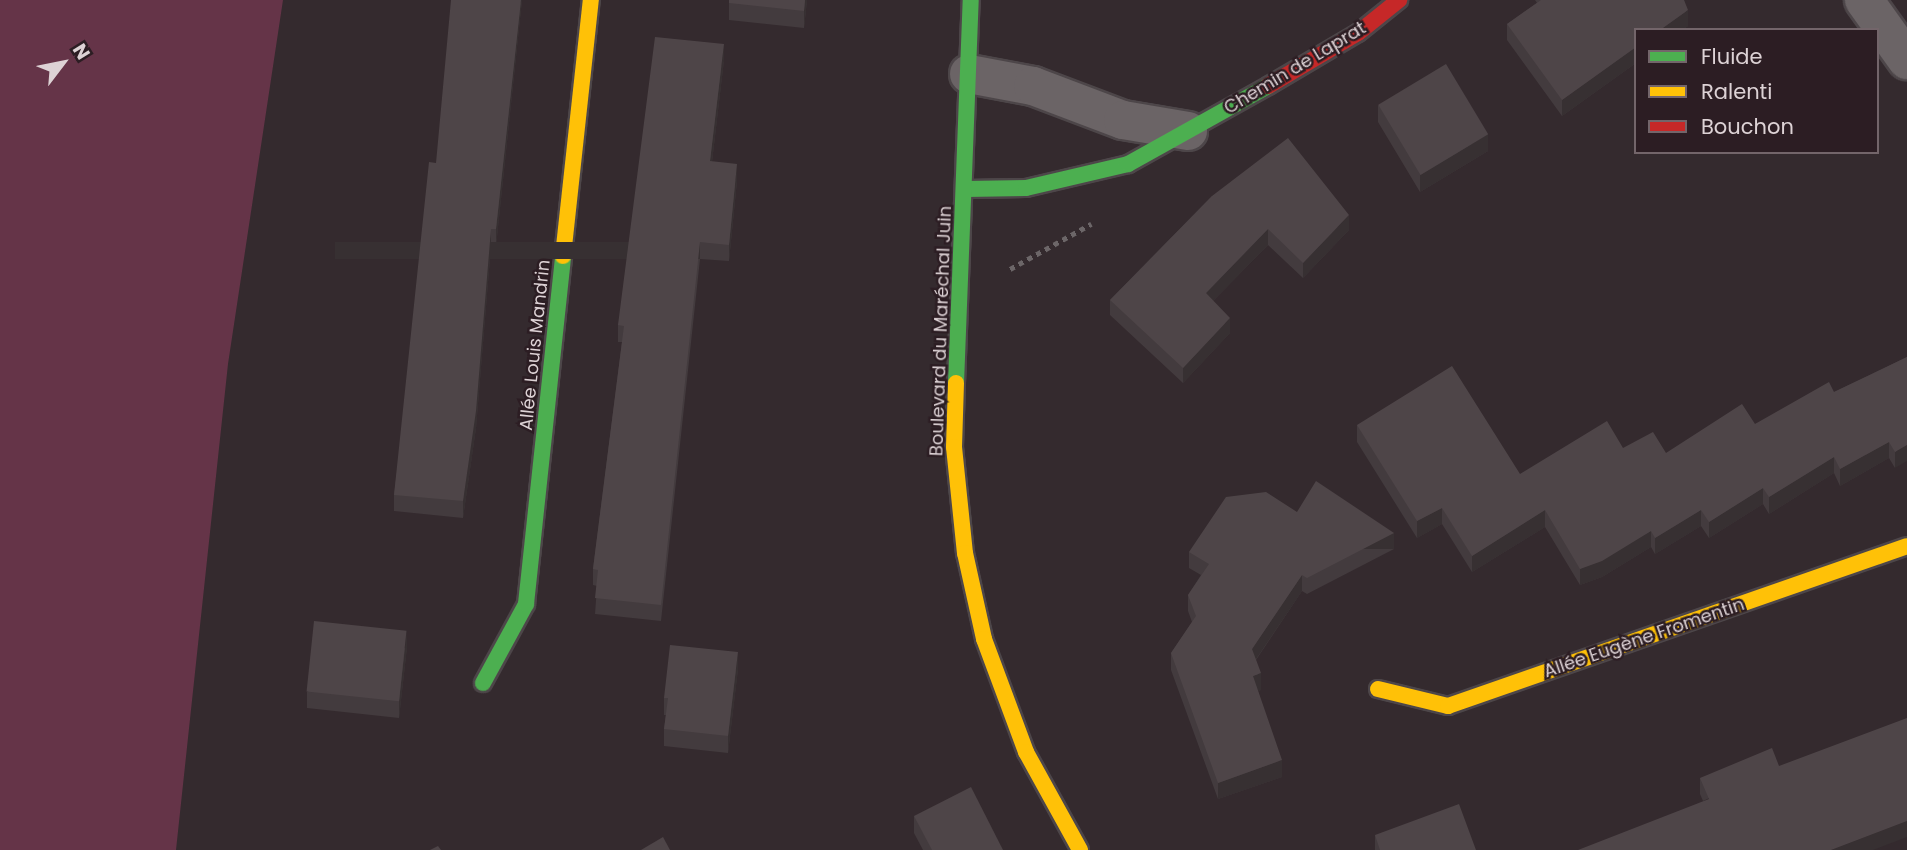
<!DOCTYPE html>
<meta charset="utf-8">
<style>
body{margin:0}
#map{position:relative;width:1907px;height:850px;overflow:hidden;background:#342a2e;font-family:Poppins,sans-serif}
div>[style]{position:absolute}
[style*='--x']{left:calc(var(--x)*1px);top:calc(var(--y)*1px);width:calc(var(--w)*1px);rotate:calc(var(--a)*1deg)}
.green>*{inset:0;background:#653448}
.path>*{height:4.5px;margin-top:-2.25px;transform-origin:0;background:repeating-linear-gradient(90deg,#6c6668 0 5px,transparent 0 10px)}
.roads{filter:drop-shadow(2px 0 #4d4649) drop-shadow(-2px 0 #4d4649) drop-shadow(0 2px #4d4649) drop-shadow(0 -2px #4d4649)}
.street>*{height:38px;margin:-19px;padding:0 19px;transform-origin:19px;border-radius:19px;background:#6b6466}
.fast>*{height:16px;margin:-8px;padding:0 8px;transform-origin:8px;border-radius:8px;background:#4caf50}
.slow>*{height:16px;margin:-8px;padding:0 8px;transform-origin:8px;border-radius:8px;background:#ffc107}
.jam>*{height:16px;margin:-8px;padding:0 8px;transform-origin:8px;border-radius:8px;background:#c62828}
.wall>*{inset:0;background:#433b3e}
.shaded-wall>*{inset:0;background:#373032;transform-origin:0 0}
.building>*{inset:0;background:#4e4548;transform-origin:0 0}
span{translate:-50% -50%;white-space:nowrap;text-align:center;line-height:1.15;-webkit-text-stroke:5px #2c1d23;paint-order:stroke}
.street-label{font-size:18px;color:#ddd2d5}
.legend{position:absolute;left:1634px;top:28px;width:245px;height:126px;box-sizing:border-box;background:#2c1d23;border:2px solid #73656a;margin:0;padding:9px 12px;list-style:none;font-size:21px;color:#ddd2d5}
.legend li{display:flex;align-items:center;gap:14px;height:35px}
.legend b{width:35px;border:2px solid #73656a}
.north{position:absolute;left:28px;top:28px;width:70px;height:70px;-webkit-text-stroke:5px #2c1d23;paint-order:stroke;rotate:58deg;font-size:19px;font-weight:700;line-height:28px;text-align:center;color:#ddd2d5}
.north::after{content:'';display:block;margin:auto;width:24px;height:32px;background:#ddd2d5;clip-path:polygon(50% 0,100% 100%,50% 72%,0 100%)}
</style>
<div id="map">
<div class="green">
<i style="clip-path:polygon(0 0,283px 0,228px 364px,176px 850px,0 850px)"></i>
</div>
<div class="path">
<i style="--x:1010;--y:269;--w:93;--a:-29.1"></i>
</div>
<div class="roads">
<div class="street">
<i style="--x:1864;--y:0;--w:74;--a:54.4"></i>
<i style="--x:969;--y:74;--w:65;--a:10.6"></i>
<i style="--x:1033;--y:86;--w:96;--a:20.7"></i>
<i style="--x:1123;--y:120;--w:66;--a:9.6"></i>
</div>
<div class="fast">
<i style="--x:966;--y:189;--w:60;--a:-1"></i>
<i style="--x:1026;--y:188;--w:105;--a:-13.2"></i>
<i style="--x:1128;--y:164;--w:160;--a:-29.1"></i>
<i style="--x:956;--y:383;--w:383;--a:-87.8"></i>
<i style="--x:483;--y:683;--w:90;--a:-61.4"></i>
<i style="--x:526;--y:604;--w:350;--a:-83.9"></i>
</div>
<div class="slow">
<i style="--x:563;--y:256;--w:258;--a:-83.8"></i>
<i style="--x:956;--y:383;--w:64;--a:91.8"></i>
<i style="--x:954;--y:447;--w:107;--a:84.1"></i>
<i style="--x:965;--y:553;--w:88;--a:77.5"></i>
<i style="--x:984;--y:639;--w:121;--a:69.6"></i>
<i style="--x:1026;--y:752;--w:112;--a:61.1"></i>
<i style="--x:1378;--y:689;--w:72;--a:13.7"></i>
<i style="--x:1448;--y:706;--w:486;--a:-19.2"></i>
</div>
<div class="jam">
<i style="--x:1268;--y:86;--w:104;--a:-30.5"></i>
<i style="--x:1358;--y:33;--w:53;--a:-38.8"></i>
</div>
</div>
<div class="wall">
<i style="clip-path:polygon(522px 0,496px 246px,491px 246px,476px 428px,463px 518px,394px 511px,394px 495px,436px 163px)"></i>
<i style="clip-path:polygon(729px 0,807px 0,804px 28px,729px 20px)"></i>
<i style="clip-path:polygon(1535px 0,1684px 0,1688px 26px,1682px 30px,1636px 30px,1636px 63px,1562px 116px,1507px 40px,1507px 24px,1537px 3px)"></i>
<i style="clip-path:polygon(724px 60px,712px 162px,737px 181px,729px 261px,700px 259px,661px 621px,595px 614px,597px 586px,593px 585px,593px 569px,622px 342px,618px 342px,618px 325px)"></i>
<i style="clip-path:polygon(1378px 105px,1488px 151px,1420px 192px,1378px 122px)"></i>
<i style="clip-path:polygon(1212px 196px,1349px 230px,1303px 278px,1268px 245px,1213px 301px,1230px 333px,1183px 383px,1110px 315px,1110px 300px)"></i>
<i style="clip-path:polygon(1907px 357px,1895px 468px,1889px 458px,1840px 486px,1834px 473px,1769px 514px,1763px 504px,1709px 538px,1701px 526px,1655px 554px,1651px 547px,1602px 577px,1580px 585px,1545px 527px,1472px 572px,1442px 524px,1417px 538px,1357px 442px,1357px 425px,1520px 474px,1623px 448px,1666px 453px,1755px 424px,1834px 392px)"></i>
<i style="clip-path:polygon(1297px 512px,1394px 549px,1307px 594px,1302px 591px,1256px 660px,1261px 690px,1258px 691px,1282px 777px,1218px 799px,1171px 670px,1171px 653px,1192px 622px,1188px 611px,1188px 595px,1201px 575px,1189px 568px,1189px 552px)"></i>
<i style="clip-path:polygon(407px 647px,399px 718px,307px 708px,307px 692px)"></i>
<i style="clip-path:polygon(738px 669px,728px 753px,664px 746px,664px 729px,666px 715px,664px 715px,664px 698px)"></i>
<i style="clip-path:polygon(1779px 766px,1703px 801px,1700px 794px,1700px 778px)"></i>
<i style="clip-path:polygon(914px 816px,1003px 850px,923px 850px,914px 833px)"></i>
<i style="clip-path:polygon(1375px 835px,1476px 850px,1375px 850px)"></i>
</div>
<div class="shaded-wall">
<i style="clip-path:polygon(521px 0,522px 0,496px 246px,496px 229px)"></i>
<i style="clip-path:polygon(805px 0,807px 0,804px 28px,804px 11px)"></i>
<i style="clip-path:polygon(1688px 10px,1688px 26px,1682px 30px,1660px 30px)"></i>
<i style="clip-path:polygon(724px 44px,724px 60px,710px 178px,710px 161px)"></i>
<i style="clip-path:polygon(1636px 47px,1636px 63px,1562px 116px,1562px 100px)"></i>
<i style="clip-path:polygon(1488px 134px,1488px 151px,1420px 192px,1420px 175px)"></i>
<i style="clip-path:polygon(737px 164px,737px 181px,729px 261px,729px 245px)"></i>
<i style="clip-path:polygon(1349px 215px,1349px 230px,1303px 278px,1303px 263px)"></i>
<i style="clip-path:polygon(491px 229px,491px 246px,476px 428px,463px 518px,463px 501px)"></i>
<i style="clip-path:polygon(1268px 229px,1268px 245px,1206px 308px,1206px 293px)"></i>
<i style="left:700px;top:242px;width:17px;height:365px;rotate:90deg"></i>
<i style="clip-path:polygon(1230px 318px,1230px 333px,1183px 383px,1183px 368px)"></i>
<i style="clip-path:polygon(1889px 442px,1889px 458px,1840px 486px,1840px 469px)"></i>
<i style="clip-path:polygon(1907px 445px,1907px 461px,1895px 468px,1895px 452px)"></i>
<i style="clip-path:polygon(1834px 457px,1834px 473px,1769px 514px,1769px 497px)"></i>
<i style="clip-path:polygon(1763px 488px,1763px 504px,1709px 538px,1709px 522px)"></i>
<i style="clip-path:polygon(1442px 508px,1442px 524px,1417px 538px,1417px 521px)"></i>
<i style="clip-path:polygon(1545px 510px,1545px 527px,1472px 572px,1472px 556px)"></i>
<i style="clip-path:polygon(1701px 510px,1701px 526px,1655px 554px,1655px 538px)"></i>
<i style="clip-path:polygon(1651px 531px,1651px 547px,1602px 577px,1580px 585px,1580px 569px)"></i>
<i style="left:1394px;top:533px;width:16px;height:98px;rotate:90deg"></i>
<i style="clip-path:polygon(1302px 575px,1302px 591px,1252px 665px,1252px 649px)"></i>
<i style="clip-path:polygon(407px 630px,407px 647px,399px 718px,399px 701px)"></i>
<i style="clip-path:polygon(738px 652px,738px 669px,728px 753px,728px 736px)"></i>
<i style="clip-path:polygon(1261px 673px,1261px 690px,1253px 693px,1253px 676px)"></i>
<i style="clip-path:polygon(1282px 760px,1282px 777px,1218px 799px,1218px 783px)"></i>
<i style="clip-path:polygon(1907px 821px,1907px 837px,1873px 850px,1831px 850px)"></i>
</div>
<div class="building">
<i style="clip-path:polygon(451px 0,521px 0,496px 229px,491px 229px,476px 411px,463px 501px,394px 495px,429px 162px,436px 163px)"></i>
<i style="clip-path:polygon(729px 0,805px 0,804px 11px,729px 3px)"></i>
<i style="clip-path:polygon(1541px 0,1684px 0,1688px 10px,1660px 30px,1636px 30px,1636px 47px,1562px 100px,1507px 24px)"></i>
<i style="clip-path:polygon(655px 37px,724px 44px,710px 161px,737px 164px,729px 245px,700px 242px,661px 605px,595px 598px,598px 570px,593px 569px,624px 326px,618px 325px)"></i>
<i style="left:1446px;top:64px;width:82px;height:79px;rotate:59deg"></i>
<i style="clip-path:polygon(1288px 138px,1349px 215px,1303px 263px,1268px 229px,1206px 293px,1230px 318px,1183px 368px,1110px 300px,1212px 196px)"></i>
<i style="clip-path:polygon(1907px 357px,1907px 445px,1895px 452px,1889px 442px,1840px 469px,1834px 457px,1769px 497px,1763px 488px,1709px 522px,1701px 510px,1655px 538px,1651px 531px,1602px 561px,1580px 569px,1545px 510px,1472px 556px,1442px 508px,1417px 521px,1357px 425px,1452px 366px,1520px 474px,1607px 421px,1623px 448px,1653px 432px,1666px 453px,1742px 404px,1755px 424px,1829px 382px,1834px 392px)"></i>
<i style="clip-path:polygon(1316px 481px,1394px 533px,1307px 578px,1302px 575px,1252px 649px,1261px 673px,1253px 676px,1282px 760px,1218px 783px,1171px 653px,1196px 616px,1188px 595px,1209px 564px,1189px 552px,1226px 497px,1266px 492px,1297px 512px)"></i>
<i style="left:314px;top:621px;width:93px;height:71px;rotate:6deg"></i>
<i style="clip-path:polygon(670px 645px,738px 652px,728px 736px,664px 729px,668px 698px,664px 698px)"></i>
<i style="clip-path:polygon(1907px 718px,1907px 821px,1831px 850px,1578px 850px,1709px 799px,1700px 778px,1772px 748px,1779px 766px)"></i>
<i style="clip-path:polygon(971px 787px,1003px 850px,932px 850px,914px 816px)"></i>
<i style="clip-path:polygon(1459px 804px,1476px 850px,1379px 850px,1380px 850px,1375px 835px)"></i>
<i style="clip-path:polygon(663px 837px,670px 850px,641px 850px)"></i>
<i style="clip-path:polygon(438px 846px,441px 850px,430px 850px)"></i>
</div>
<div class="street-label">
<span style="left:1295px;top:68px;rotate:-31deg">Chemin de Laprat</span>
<span style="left:941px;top:331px;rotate:-88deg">Boulevard du Maréchal Juin</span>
<span style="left:535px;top:345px;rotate:-84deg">Allée Louis Mandrin</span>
<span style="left:1644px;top:638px;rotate:-19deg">Allée Eugène Fromentin</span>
</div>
<ul class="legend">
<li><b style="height:9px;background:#4caf50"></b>Fluide</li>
<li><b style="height:9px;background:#ffc107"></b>Ralenti</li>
<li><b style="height:9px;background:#c62828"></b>Bouchon</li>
</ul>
<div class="north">N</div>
</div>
